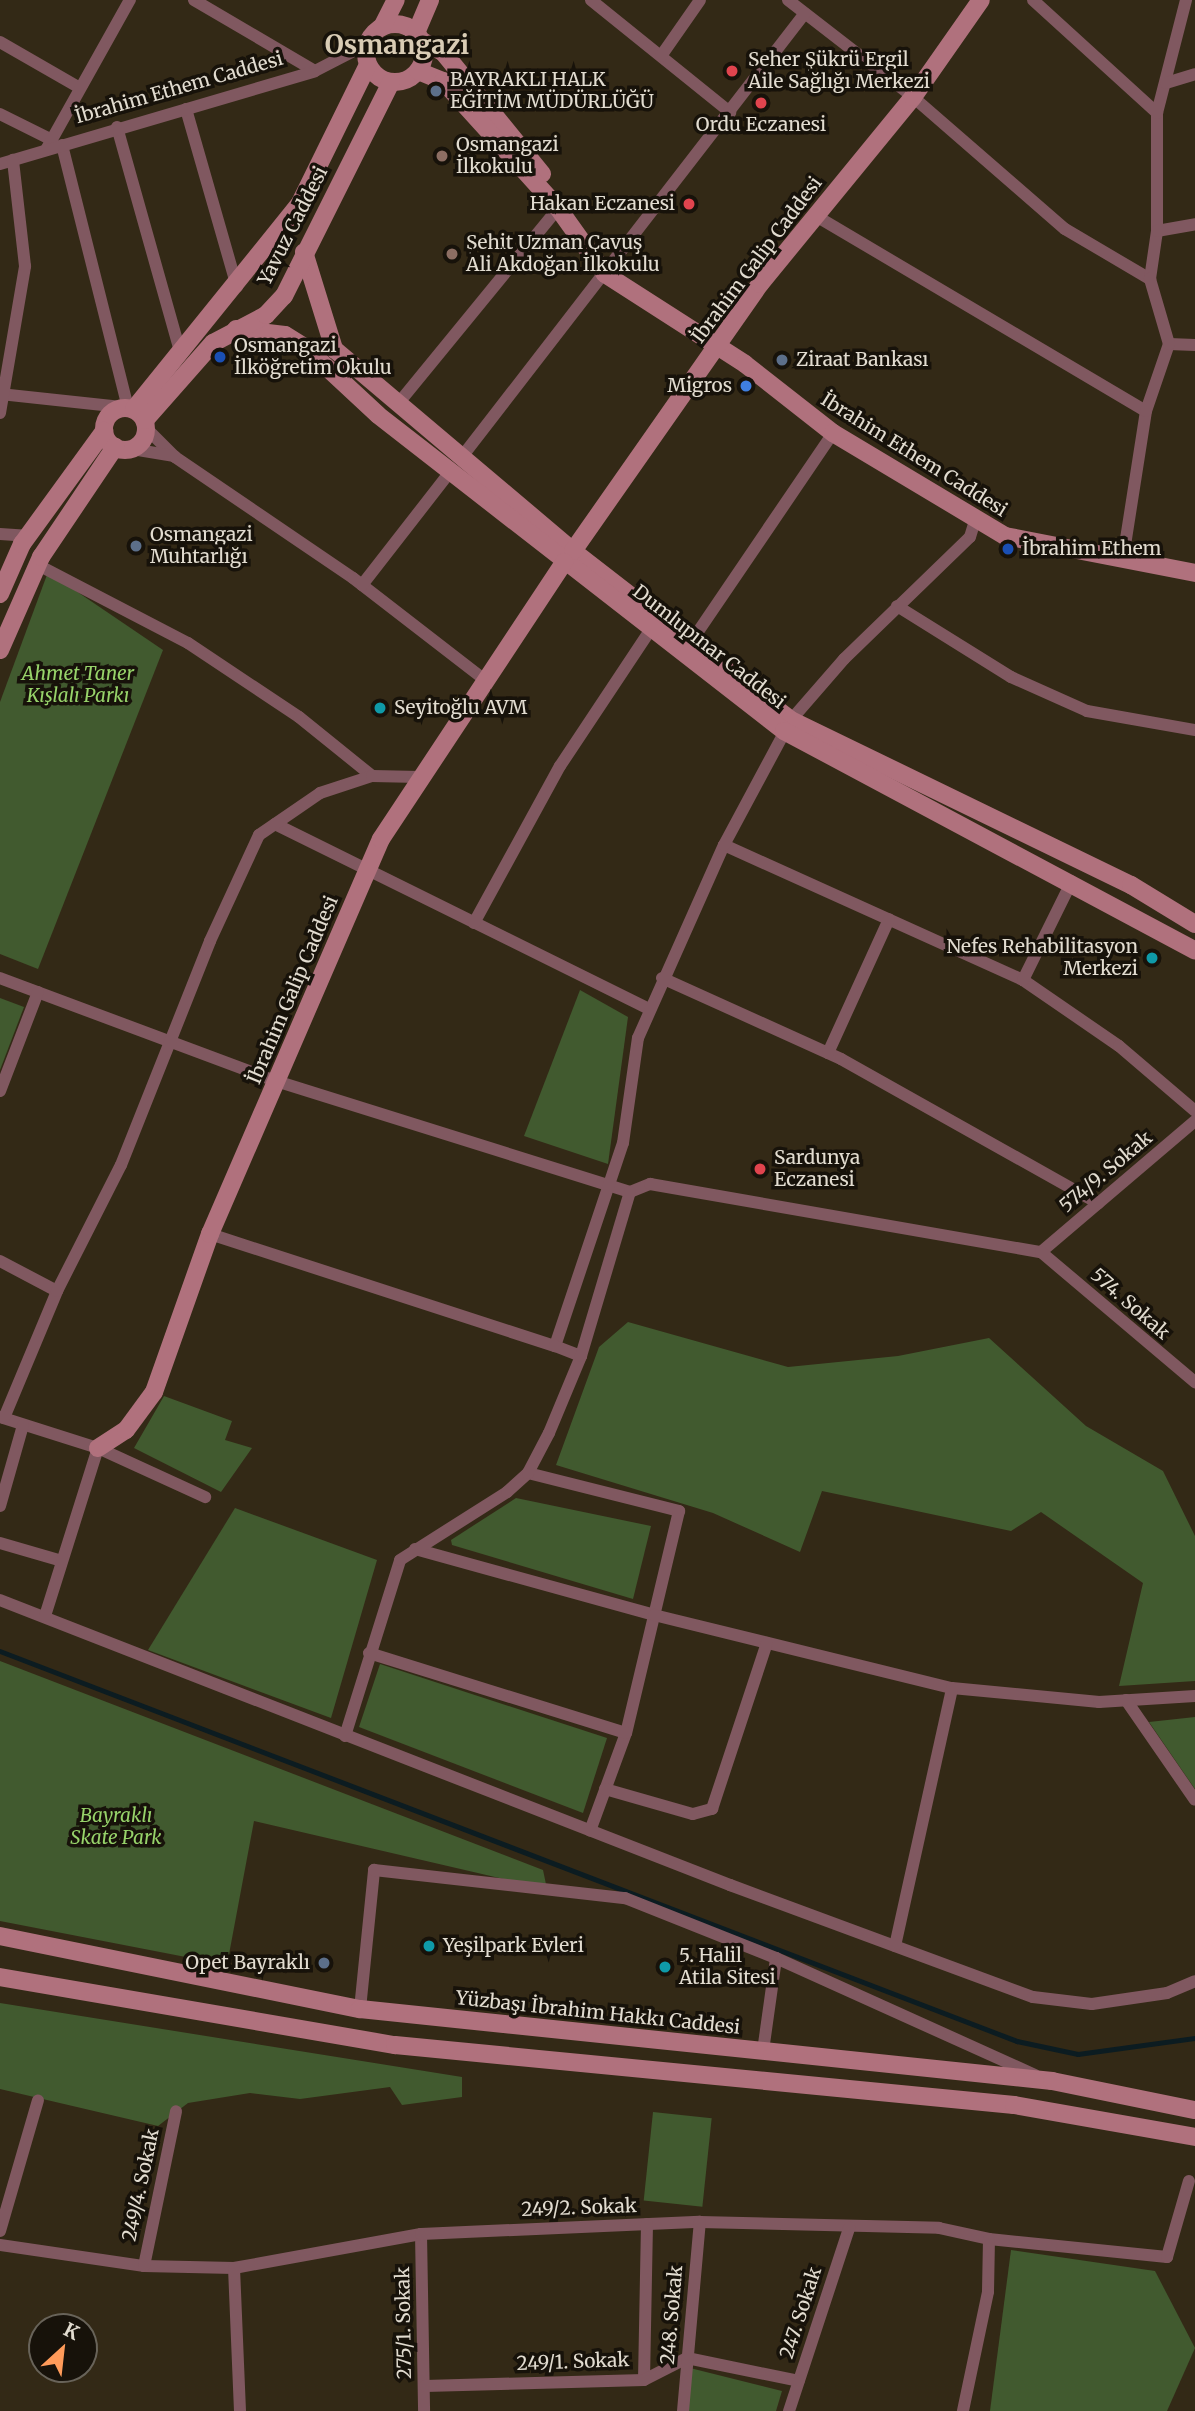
<!DOCTYPE html>
<meta charset="utf-8">
<style>
body{margin:0}
#map{position:relative;width:1195px;height:2411px;overflow:hidden;background:#332916;font-family:Merriweather,serif}
div>[style]{position:absolute}
[style*='--x']{left:calc(var(--x)*1px);top:calc(var(--y)*1px);width:calc(var(--w)*1px);rotate:calc(var(--a)*1deg)}
.green>*{inset:0;background:#415a2f;transform-origin:0 0}
.stream>*{height:4.5px;margin:-2.25px;padding:0 2.25px;transform-origin:2.25px;border-radius:2.25px;background:#0c1c21}
.street>*{height:12px;margin:-6px;padding:0 6px;transform-origin:6px;border-radius:6px;background:#805860}
.secondary>*{height:18px;margin:-9px;padding:0 9px;transform-origin:9px;border-radius:9px;background:#b0717d}
.secondary>.ring{margin:-9px;padding:0;box-sizing:content-box;background:none;border:18px solid #b0717d;border-radius:50%}
.dots>*{width:19px;height:19px;translate:-50% -50%;box-sizing:border-box;border:4px solid #17120a;border-radius:50%}
span{translate:-50% -50%;white-space:nowrap;text-align:center;line-height:1.15;-webkit-text-stroke:7px #17120a;paint-order:stroke}
.poi-label{font-size:19px;color:#e2dcd0}
.left{translate:0 -50%;text-align:left}
.right{translate:-100% -50%;text-align:right}
.street-label{font-size:19px;color:#e2dcd0}
.park-label{font-size:19px;color:#97d36a;font-style:italic}
.district-label{font-size:26px;color:#d9ccb5;font-weight:700}
.north{position:absolute;left:28px;top:2313px;width:70px;height:70px;box-sizing:border-box;background:#17120a;border:2px solid #686359;border-radius:50%;rotate:27deg;font-size:19px;font-weight:700;line-height:28px;text-align:center;color:#e2dcd0}
.north::after{content:'';display:block;margin:auto;width:24px;height:32px;background:#ff9b5a;clip-path:polygon(50% 0,100% 100%,50% 72%,0 100%)}
</style>
<div id="map">
<div class="green">
<i style="clip-path:polygon(48px 572px,163px 650px,38px 969px,0 954px,0 702px)"></i>
<i style="clip-path:polygon(580px 990px,628px 1017px,608px 1164px,524px 1136px)"></i>
<i style="clip-path:polygon(0 998px,24px 1007px,0 1070px)"></i>
<i style="clip-path:polygon(628px 1322px,788px 1367px,898px 1356px,989px 1338px,1086px 1426px,1163px 1471px,1195px 1536px,1195px 1681px,1119px 1686px,1143px 1583px,1041px 1512px,1011px 1531px,822px 1491px,800px 1552px,713px 1513px,556px 1465px,599px 1347px)"></i>
<i style="clip-path:polygon(164px 1396px,232px 1421px,225px 1440px,252px 1448px,221px 1492px,134px 1448px)"></i>
<i style="clip-path:polygon(516px 1498px,651px 1526px,633px 1599px,452px 1545px,451px 1540px)"></i>
<i style="clip-path:polygon(235px 1508px,377px 1560px,331px 1718px,148px 1650px)"></i>
<i style="clip-path:polygon(0 1661px,543px 1870px,547px 1889px,254px 1821px,227px 1965px,0 1921px)"></i>
<i style="clip-path:polygon(380px 1664px,607px 1738px,583px 1813px,359px 1727px)"></i>
<i style="clip-path:polygon(1195px 1717px,1195px 1789px,1149px 1722px)"></i>
<i style="clip-path:polygon(0 2003px,462px 2077px,462px 2097px,402px 2105px,390px 2087px,300px 2099px,250px 2093px,188px 2103px,158px 2126px,0 2089px)"></i>
<i style="left:653px;top:2112px;width:59px;height:89px;rotate:6deg"></i>
<i style="clip-path:polygon(1011px 2250px,1155px 2271px,1195px 2348px,1167px 2411px,990px 2411px)"></i>
<i style="clip-path:polygon(686px 2367px,782px 2391px,776px 2411px,686px 2411px)"></i>
</div>
<div class="stream">
<i style="--x:0;--y:1651;--w:1089;--a:20.98"></i>
<i style="--x:1017;--y:2041;--w:62;--a:12"></i>
<i style="--x:1078;--y:2054;--w:118;--a:-7.8"></i>
</div>
<div class="street">
<i style="--x:194;--y:0;--w:140;--a:30.4"></i>
<i style="--x:591;--y:0;--w:179;--a:38.9"></i>
<i style="--x:788;--y:0;--w:158;--a:37.8"></i>
<i style="--x:913;--y:97;--w:201;--a:41"></i>
<i style="--x:1065;--y:229;--w:99;--a:30.5"></i>
<i style="--x:1150;--y:279;--w:49;--a:-81.7"></i>
<i style="--x:1157;--y:231;--w:118;--a:-90"></i>
<i style="--x:1157;--y:113;--w:117;--a:-75.6"></i>
<i style="--x:1033;--y:0;--w:168;--a:42.3"></i>
<i style="--x:0;--y:42;--w:92;--a:29.9"></i>
<i style="--x:661;--y:56;--w:68;--a:-55.1"></i>
<i style="--x:1166;--y:83;--w:30;--a:-17"></i>
<i style="--x:186;--y:109;--w:185;--a:74"></i>
<i style="--x:0;--y:114;--w:58;--a:26.6"></i>
<i style="--x:117;--y:127;--w:230;--a:74.3"></i>
<i style="--x:62;--y:145;--w:270;--a:75.9"></i>
<i style="--x:46;--y:150;--w:172;--a:-60.8"></i>
<i style="--x:0;--y:164;--w:328;--a:-16.4"></i>
<i style="--x:315;--y:71;--w:59;--a:-27.4"></i>
<i style="--x:816;--y:216;--w:383;--a:30.6"></i>
<i style="--x:1157;--y:231;--w:39;--a:-10"></i>
<i style="--x:1169;--y:344;--w:26;--a:2"></i>
<i style="--x:0;--y:394;--w:122;--a:6.1"></i>
<i style="--x:397;--y:405;--w:254;--a:-50.7"></i>
<i style="--x:0;--y:413;--w:149;--a:-80.3"></i>
<i style="--x:25;--y:266;--w:107;--a:-96.5"></i>
<i style="--x:147;--y:429;--w:40;--a:45"></i>
<i style="--x:175;--y:457;--w:215;--a:34.2"></i>
<i style="--x:353;--y:578;--w:167;--a:37.7"></i>
<i style="--x:132;--y:449;--w:43;--a:9.5"></i>
<i style="--x:461;--y:458;--w:562;--a:-52.29"></i>
<i style="--x:0;--y:534;--w:30;--a:4"></i>
<i style="--x:1123;--y:558;--w:149;--a:-81.1"></i>
<i style="--x:1146;--y:411;--w:71;--a:-71.1"></i>
<i style="--x:1169;--y:344;--w:68;--a:-106.3"></i>
<i style="--x:38;--y:565;--w:169;--a:27.5"></i>
<i style="--x:188;--y:643;--w:133;--a:33.7"></i>
<i style="--x:299;--y:717;--w:94;--a:38.9"></i>
<i style="--x:362;--y:585;--w:143;--a:-52.1"></i>
<i style="--x:897;--y:606;--w:134;--a:31.9"></i>
<i style="--x:1011;--y:677;--w:83;--a:24.1"></i>
<i style="--x:1087;--y:711;--w:110;--a:10"></i>
<i style="--x:691;--y:642;--w:253;--a:-55.8"></i>
<i style="--x:275;--y:824;--w:417;--a:26.3"></i>
<i style="--x:724;--y:845;--w:328;--a:24.3"></i>
<i style="--x:1023;--y:980;--w:116;--a:34.5"></i>
<i style="--x:1119;--y:1046;--w:100;--a:40.5"></i>
<i style="--x:474;--y:923;--w:179;--a:-61.3"></i>
<i style="--x:560;--y:766;--w:164;--a:-56.4"></i>
<i style="--x:0;--y:978;--w:295;--a:20.5"></i>
<i style="--x:276;--y:1081;--w:371;--a:17.4"></i>
<i style="--x:630;--y:1192;--w:22;--a:-22"></i>
<i style="--x:650;--y:1184;--w:397;--a:9.9"></i>
<i style="--x:662;--y:978;--w:196;--a:24.3"></i>
<i style="--x:841;--y:1059;--w:295;--a:29.3"></i>
<i style="--x:1023;--y:980;--w:110;--a:-63.7"></i>
<i style="--x:828;--y:1053;--w:147;--a:-65.5"></i>
<i style="--x:0;--y:1091;--w:106;--a:-69"></i>
<i style="--x:210;--y:1234;--w:363;--a:18"></i>
<i style="--x:555;--y:1346;--w:214;--a:-71.5"></i>
<i style="--x:623;--y:1143;--w:106;--a:-81.9"></i>
<i style="--x:638;--y:1038;--w:211;--a:-66"></i>
<i style="--x:724;--y:845;--w:142;--a:-61.8"></i>
<i style="--x:791;--y:720;--w:81;--a:-49"></i>
<i style="--x:844;--y:659;--w:175;--a:-44.1"></i>
<i style="--x:970;--y:537;--w:17;--a:-73"></i>
<i style="--x:1041;--y:1252;--w:202;--a:-40.4"></i>
<i style="--x:1041;--y:1252;--w:202;--a:40.2"></i>
<i style="--x:0;--y:1261;--w:64;--a:27.8"></i>
<i style="--x:555;--y:1346;--w:28;--a:21"></i>
<i style="--x:0;--y:1417;--w:103;--a:17.6"></i>
<i style="--x:98;--y:1448;--w:118;--a:24.6"></i>
<i style="--x:4;--y:1418;--w:138;--a:-67.3"></i>
<i style="--x:57;--y:1291;--w:141;--a:-63.1"></i>
<i style="--x:121;--y:1165;--w:241;--a:-68.3"></i>
<i style="--x:210;--y:941;--w:117;--a:-65.2"></i>
<i style="--x:259;--y:835;--w:74;--a:-34.5"></i>
<i style="--x:320;--y:793;--w:55;--a:-18.1"></i>
<i style="--x:372;--y:776;--w:48;--a:1.2"></i>
<i style="--x:528;--y:1473;--w:156;--a:14.1"></i>
<i style="--x:679;--y:1511;--w:228;--a:103.4"></i>
<i style="--x:626;--y:1733;--w:104;--a:110.2"></i>
<i style="--x:0;--y:1506;--w:84;--a:-74.1"></i>
<i style="--x:0;--y:1543;--w:61;--a:16.1"></i>
<i style="--x:415;--y:1549;--w:248;--a:15.4"></i>
<i style="--x:654;--y:1615;--w:307;--a:13.8"></i>
<i style="--x:952;--y:1688;--w:148;--a:5.4"></i>
<i style="--x:1099;--y:1702;--w:96;--a:-3.6"></i>
<i style="--x:0;--y:1600;--w:784;--a:21.33"></i>
<i style="--x:730;--y:1885;--w:323;--a:20.3"></i>
<i style="--x:1033;--y:1997;--w:59;--a:6.8"></i>
<i style="--x:1092;--y:2004;--w:76;--a:-8.3"></i>
<i style="--x:1167;--y:1993;--w:30;--a:-23"></i>
<i style="--x:45;--y:1616;--w:176;--a:-72.5"></i>
<i style="--x:369;--y:1653;--w:269;--a:17.3"></i>
<i style="--x:1126;--y:1700;--w:121;--a:55.4"></i>
<i style="--x:345;--y:1736;--w:184;--a:-72.6"></i>
<i style="--x:400;--y:1560;--w:127;--a:-32.4"></i>
<i style="--x:507;--y:1492;--w:28;--a:-42"></i>
<i style="--x:528;--y:1473;--w:45;--a:-62.3"></i>
<i style="--x:549;--y:1433;--w:83;--a:-67.4"></i>
<i style="--x:581;--y:1356;--w:171;--a:-73.4"></i>
<i style="--x:605;--y:1789;--w:91;--a:15.9"></i>
<i style="--x:693;--y:1814;--w:20;--a:-15"></i>
<i style="--x:712;--y:1809;--w:175;--a:-71.7"></i>
<i style="--x:895;--y:1946;--w:264;--a:-77.5"></i>
<i style="--x:360;--y:2009;--w:140;--a:-84.2"></i>
<i style="--x:374;--y:1870;--w:253;--a:6.4"></i>
<i style="--x:625;--y:1898;--w:162;--a:21.7"></i>
<i style="--x:776;--y:1958;--w:284;--a:24.3"></i>
<i style="--x:763;--y:2051;--w:94;--a:-82"></i>
<i style="--x:0;--y:2231;--w:136;--a:-73.8"></i>
<i style="--x:421;--y:2234;--w:177;--a:89"></i>
<i style="--x:989;--y:2239;--w:179;--a:5.8"></i>
<i style="--x:1167;--y:2257;--w:79;--a:-73.9"></i>
<i style="--x:0;--y:2245;--w:146;--a:8.3"></i>
<i style="--x:144;--y:2266;--w:90;--a:1.3"></i>
<i style="--x:234;--y:2268;--w:190;--a:-10.3"></i>
<i style="--x:421;--y:2234;--w:279;--a:-2.5"></i>
<i style="--x:700;--y:2222;--w:239;--a:1.4"></i>
<i style="--x:939;--y:2228;--w:51;--a:12.4"></i>
<i style="--x:989;--y:2239;--w:53;--a:91.1"></i>
<i style="--x:988;--y:2292;--w:122;--a:101.9"></i>
<i style="--x:144;--y:2266;--w:158;--a:-78.3"></i>
<i style="--x:234;--y:2268;--w:143;--a:87.6"></i>
<i style="--x:644;--y:2380;--w:156;--a:-88.9"></i>
<i style="--x:425;--y:2386;--w:219;--a:-1.6"></i>
<i style="--x:644;--y:2380;--w:48;--a:-27.1"></i>
<i style="--x:687;--y:2358;--w:114;--a:11.6"></i>
<i style="--x:683;--y:2411;--w:190;--a:-84.9"></i>
<i style="--x:789;--y:2411;--w:193;--a:-71.8"></i>
</div>
<div class="secondary">
<i class="ring" style="left:366px;top:24px;width:40px;height:40px"></i>
<i style="--x:382;--y:27;--w:30;--a:-63"></i>
<i style="--x:416;--y:33;--w:36;--a:-67"></i>
<i style="--x:422;--y:41;--w:24;--a:28"></i>
<i style="--x:443;--y:52;--w:157;--a:50.9"></i>
<i style="--x:418;--y:71;--w:27;--a:22"></i>
<i style="--x:443;--y:81;--w:171;--a:47.8"></i>
<i style="--x:558;--y:208;--w:81;--a:54.5"></i>
<i style="--x:605;--y:274;--w:166;--a:32.7"></i>
<i style="--x:745;--y:364;--w:112;--a:38.1"></i>
<i style="--x:833;--y:433;--w:200;--a:30.9"></i>
<i style="--x:1005;--y:536;--w:194;--a:11"></i>
<i style="--x:304;--y:252;--w:102;--a:72.8"></i>
<i style="--x:334;--y:349;--w:313;--a:40.2"></i>
<i style="--x:573;--y:551;--w:276;--a:37.8"></i>
<i style="--x:791;--y:720;--w:378;--a:25.9"></i>
<i style="--x:1131;--y:885;--w:75;--a:31.4"></i>
<i style="--x:236;--y:329;--w:49;--a:7"></i>
<i style="--x:285;--y:335;--w:25;--a:32"></i>
<i style="--x:306;--y:348;--w:98;--a:42.9"></i>
<i style="--x:378;--y:415;--w:514;--a:37.89"></i>
<i style="--x:784;--y:731;--w:466;--a:28.1"></i>
<i class="ring" style="left:104px;top:408px;width:24px;height:24px"></i>
<i style="--x:134;--y:409;--w:265;--a:-51.1"></i>
<i style="--x:300;--y:203;--w:154;--a:-63.8"></i>
<i style="--x:145;--y:420;--w:103;--a:-48.6"></i>
<i style="--x:213;--y:343;--w:60;--a:-27.8"></i>
<i style="--x:266;--y:315;--w:26;--a:-47"></i>
<i style="--x:284;--y:296;--w:239;--a:-63.4"></i>
<i style="--x:573;--y:551;--w:326;--a:-55"></i>
<i style="--x:760;--y:284;--w:242;--a:-50.7"></i>
<i style="--x:913;--y:97;--w:118;--a:-55"></i>
<i style="--x:0;--y:594;--w:55;--a:-66.3"></i>
<i style="--x:22;--y:544;--w:140;--a:-54"></i>
<i style="--x:0;--y:650;--w:102;--a:-66.2"></i>
<i style="--x:41;--y:557;--w:133;--a:-56.1"></i>
<i style="--x:98;--y:1448;--w:33;--a:-33"></i>
<i style="--x:126;--y:1430;--w:47;--a:-53.6"></i>
<i style="--x:154;--y:1392;--w:168;--a:-70.5"></i>
<i style="--x:210;--y:1234;--w:430;--a:-66.6"></i>
<i style="--x:381;--y:839;--w:332;--a:-56.5"></i>
<i style="--x:0;--y:1936;--w:367;--a:11.5"></i>
<i style="--x:360;--y:2009;--w:696;--a:5.94"></i>
<i style="--x:1052;--y:2081;--w:146;--a:11.5"></i>
<i style="--x:0;--y:1977;--w:401;--a:9.8"></i>
<i style="--x:395;--y:2045;--w:622;--a:5.54"></i>
<i style="--x:1014;--y:2105;--w:184;--a:10"></i>
</div>
<div class="dots">
<i style="left:732px;top:71px;background:#e0444e"></i>
<i style="left:436px;top:91px;background:#5c6f8a"></i>
<i style="left:761px;top:103px;background:#e0444e"></i>
<i style="left:442px;top:156px;background:#8d6e63"></i>
<i style="left:689px;top:204px;background:#e0444e"></i>
<i style="left:452px;top:254px;background:#8d6e63"></i>
<i style="left:220px;top:357px;background:#1a4fb4"></i>
<i style="left:782px;top:360px;background:#5c6f8a"></i>
<i style="left:746px;top:386px;background:#3f7fe0"></i>
<i style="left:136px;top:546px;background:#5c6f8a"></i>
<i style="left:1008px;top:549px;background:#1a4fb4"></i>
<i style="left:380px;top:708px;background:#0f9aa8"></i>
<i style="left:1152px;top:958px;background:#0f9aa8"></i>
<i style="left:760px;top:1169px;background:#e0444e"></i>
<i style="left:429px;top:1946px;background:#0f9aa8"></i>
<i style="left:324px;top:1963px;background:#5c6f8a"></i>
<i style="left:665px;top:1967px;background:#0f9aa8"></i>
</div>
<div class="poi-label">
<span class="left" style="left:748px;top:71px">Seher Şükrü Ergil<br>Aile Sağlığı Merkezi</span>
<span class="left" style="left:450px;top:91px">BAYRAKLI HALK<br>EĞİTİM MÜDÜRLÜĞÜ</span>
<span style="left:761px;top:125px">Ordu Eczanesi</span>
<span class="left" style="left:456px;top:156px">Osmangazi<br>İlkokulu</span>
<span class="right" style="left:675px;top:204px">Hakan Eczanesi</span>
<span class="left" style="left:466px;top:254px">Şehit Uzman Çavuş<br>Ali Akdoğan İlkokulu</span>
<span class="left" style="left:234px;top:357px">Osmangazi<br>İlköğretim Okulu</span>
<span class="left" style="left:796px;top:360px">Ziraat Bankası</span>
<span class="right" style="left:732px;top:386px">Migros</span>
<span class="left" style="left:150px;top:546px">Osmangazi<br>Muhtarlığı</span>
<span class="left" style="left:1022px;top:549px">İbrahim Ethem</span>
<span class="left" style="left:394px;top:708px">Seyitoğlu AVM</span>
<span class="right" style="left:1138px;top:958px">Nefes Rehabilitasyon<br>Merkezi</span>
<span class="left" style="left:774px;top:1169px">Sardunya<br>Eczanesi</span>
<span class="left" style="left:443px;top:1946px">Yeşilpark Evleri</span>
<span class="left" style="left:679px;top:1967px">5. Halil<br>Atila Sitesi</span>
<span class="right" style="left:310px;top:1963px">Opet Bayraklı</span>
</div>
<div class="street-label">
<span style="left:179px;top:88px;rotate:-16deg">İbrahim Ethem Caddesi</span>
<span style="left:293px;top:226px;rotate:-63deg">Yavuz Caddesi</span>
<span style="left:757px;top:260px;rotate:-53deg">İbrahim Galip Caddesi</span>
<span style="left:914px;top:455px;rotate:32deg">İbrahim Ethem Caddesi</span>
<span style="left:709px;top:647px;rotate:38deg">Dumlupınar Caddesi</span>
<span style="left:293px;top:990px;rotate:-67deg">İbrahim Galip Caddesi</span>
<span style="left:1106px;top:1172px;rotate:-40deg">574/9. Sokak</span>
<span style="left:1130px;top:1304px;rotate:41deg">574. Sokak</span>
<span style="left:598px;top:2013px;rotate:6deg">Yüzbaşı İbrahim Hakkı Caddesi</span>
<span style="left:141px;top:2185px;rotate:-78deg">249/4. Sokak</span>
<span style="left:579px;top:2208px;rotate:-2deg">249/2. Sokak</span>
<span style="left:801px;top:2313px;rotate:-72deg">247. Sokak</span>
<span style="left:672px;top:2315px;rotate:-85deg">248. Sokak</span>
<span style="left:404px;top:2323px;rotate:-91deg">275/1. Sokak</span>
<span style="left:573px;top:2362px;rotate:-2deg">249/1. Sokak</span>
</div>
<div class="park-label">
<span style="left:78px;top:685px">Ahmet Taner<br>Kışlalı Parkı</span>
<span style="left:116px;top:1827px">Bayraklı<br>Skate Park</span>
</div>
<div class="district-label">
<span style="left:397px;top:45px">Osmangazi</span>
</div>
<div class="north">K</div>
</div>
